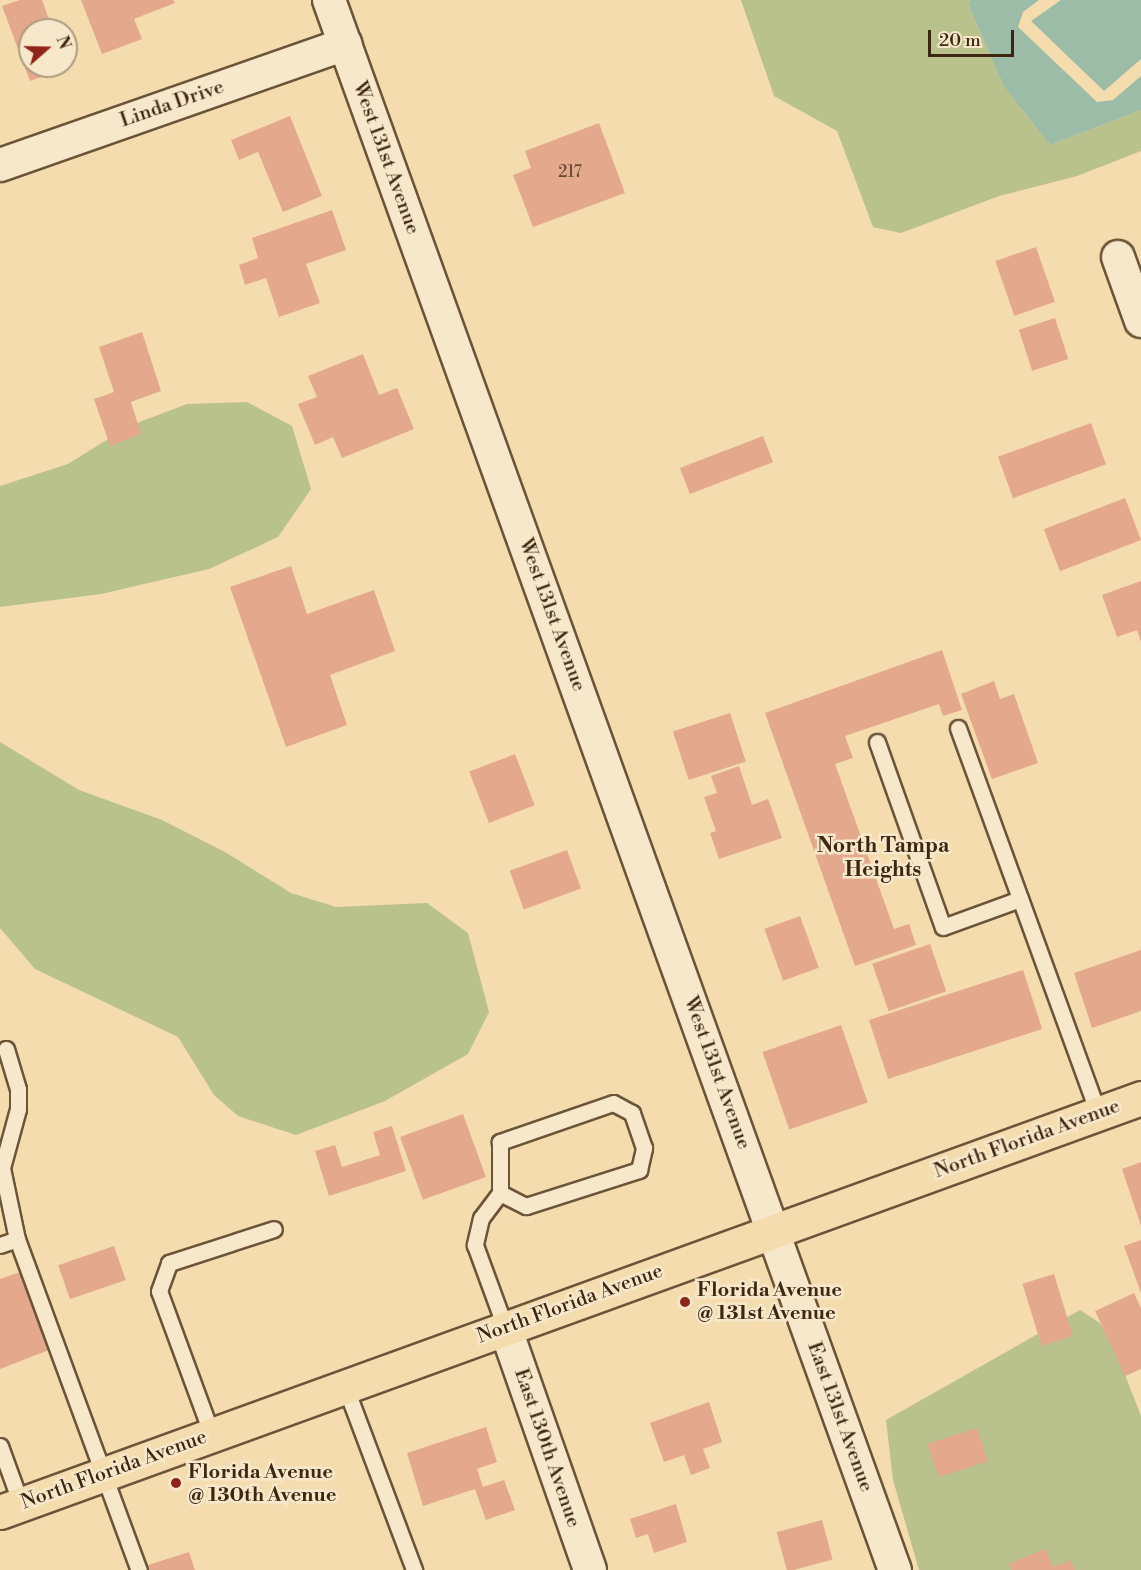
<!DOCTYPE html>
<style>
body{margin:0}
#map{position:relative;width:1141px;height:1570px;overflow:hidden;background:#f4dcaf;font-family:"Libre Bodoni",serif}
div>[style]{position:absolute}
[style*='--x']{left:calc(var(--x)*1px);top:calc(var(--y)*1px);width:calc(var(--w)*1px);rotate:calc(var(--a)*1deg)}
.green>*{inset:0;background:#b9c18c}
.water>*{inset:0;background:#9cbca8}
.building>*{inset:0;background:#e4a98d;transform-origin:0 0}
.roads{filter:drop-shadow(2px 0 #6b5438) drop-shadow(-2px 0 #6b5438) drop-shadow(0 2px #6b5438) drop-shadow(0 -2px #6b5438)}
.service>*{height:15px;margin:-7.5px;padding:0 7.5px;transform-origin:7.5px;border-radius:7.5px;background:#f8e8cb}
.minor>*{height:32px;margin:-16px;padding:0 16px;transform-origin:16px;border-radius:16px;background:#f8e8cb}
.primary>*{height:33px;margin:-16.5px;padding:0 16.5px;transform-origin:16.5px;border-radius:16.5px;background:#f4dcaf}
.dots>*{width:16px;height:16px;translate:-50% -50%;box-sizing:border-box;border:3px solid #f8e8cb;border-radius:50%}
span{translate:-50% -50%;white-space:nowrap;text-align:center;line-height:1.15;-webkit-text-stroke:5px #f8e8cb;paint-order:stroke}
.number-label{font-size:16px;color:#674830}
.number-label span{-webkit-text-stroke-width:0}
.street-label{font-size:20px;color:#3d2711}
.poi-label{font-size:20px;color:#3d2711;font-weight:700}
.left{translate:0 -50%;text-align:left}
.neighbourhood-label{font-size:21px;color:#3d2711;font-weight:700}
.north{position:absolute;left:18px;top:18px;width:60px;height:60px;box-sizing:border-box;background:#f8e8cb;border:2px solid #ad9b81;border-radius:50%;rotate:70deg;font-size:16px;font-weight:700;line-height:24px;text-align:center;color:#3d2711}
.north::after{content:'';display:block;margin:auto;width:21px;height:27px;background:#8f2418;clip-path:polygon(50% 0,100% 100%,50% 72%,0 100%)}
.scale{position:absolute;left:928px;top:30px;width:86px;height:27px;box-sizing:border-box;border:3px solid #3d2711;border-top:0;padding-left:8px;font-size:18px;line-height:21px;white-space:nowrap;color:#3d2711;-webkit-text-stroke:4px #f8e8cb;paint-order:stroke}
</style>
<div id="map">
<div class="green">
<i style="clip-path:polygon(741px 0,971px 0,968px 4px,1004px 87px,1050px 145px,1141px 110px,1141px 151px,1077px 176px,999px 196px,901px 233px,873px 227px,837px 131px,774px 96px)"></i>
<i style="clip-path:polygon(247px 402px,292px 426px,311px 489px,278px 537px,209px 569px,101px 594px,0 607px,0 486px,68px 464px,129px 426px,187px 404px)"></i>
<i style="clip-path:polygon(0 742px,79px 790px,162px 820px,225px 852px,291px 893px,336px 907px,427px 903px,468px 933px,489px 1012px,468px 1054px,385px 1101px,296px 1135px,238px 1116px,214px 1095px,178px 1037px,35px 969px,0 928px)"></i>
<i style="clip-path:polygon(1080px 1310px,1100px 1323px,1117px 1354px,1141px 1416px,1141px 1570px,919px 1570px,893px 1480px,886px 1420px)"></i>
</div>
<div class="water">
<i style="clip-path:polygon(971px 0,1039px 0,1023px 12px,1018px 27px,1097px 102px,1113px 100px,1141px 76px,1141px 110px,1050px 145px,1004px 87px,968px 4px)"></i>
<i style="clip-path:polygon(1061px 0,1141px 0,1141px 59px,1104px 91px,1031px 21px)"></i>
</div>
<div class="building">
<i style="clip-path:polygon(20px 0,42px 0,53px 30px,30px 30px,30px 66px,67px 68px,30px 81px,2px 6px)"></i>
<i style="clip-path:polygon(81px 0,173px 0,175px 3px,134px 19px,142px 39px,102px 54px)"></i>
<i style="clip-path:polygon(290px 116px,322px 196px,283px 212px,258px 152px,239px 160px,231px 140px)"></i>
<i style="clip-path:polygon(599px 123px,625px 193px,533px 227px,513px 175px,531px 168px,525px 151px)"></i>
<i style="clip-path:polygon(332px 210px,346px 250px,306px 264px,320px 303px,279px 317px,266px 278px,245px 285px,239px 265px,258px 258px,252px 238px)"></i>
<i style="left:1036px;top:247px;width:58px;height:43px;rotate:71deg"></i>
<i style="left:1055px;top:318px;width:43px;height:38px;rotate:72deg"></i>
<i style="clip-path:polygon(142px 332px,161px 391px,131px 402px,141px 434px,110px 446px,94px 399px,114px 392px,99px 347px)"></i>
<i style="clip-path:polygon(363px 354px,379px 395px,397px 388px,414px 429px,342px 458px,333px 437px,315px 445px,298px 404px,317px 397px,308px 376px)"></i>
<i style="left:1091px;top:423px;width:44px;height:99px;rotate:70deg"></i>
<i style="left:763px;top:436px;width:28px;height:89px;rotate:69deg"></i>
<i style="left:1125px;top:498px;width:45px;height:87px;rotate:69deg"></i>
<i style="clip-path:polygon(291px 566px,307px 614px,374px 590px,395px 651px,330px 675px,347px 725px,286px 747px,230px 587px)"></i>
<i style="clip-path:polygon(1141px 581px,1141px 642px,1137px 630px,1117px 637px,1102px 595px)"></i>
<i style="clip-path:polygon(942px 650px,962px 710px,943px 716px,939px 704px,845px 736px,853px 758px,835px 764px,894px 929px,909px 924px,916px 945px,855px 966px,765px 713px)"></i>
<i style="clip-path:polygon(994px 681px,1000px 699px,1014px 694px,1038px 763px,992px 779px,961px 694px)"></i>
<i style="left:730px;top:713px;width:51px;height:60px;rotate:72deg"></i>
<i style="left:515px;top:754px;width:55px;height:49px;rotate:69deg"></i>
<i style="clip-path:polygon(739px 766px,752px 805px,768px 799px,782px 838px,719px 859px,710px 833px,716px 831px,704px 797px,717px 793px,711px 776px)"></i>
<i style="left:567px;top:850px;width:41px;height:61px;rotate:70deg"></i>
<i style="left:800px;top:916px;width:55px;height:38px;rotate:70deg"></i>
<i style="left:930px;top:944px;width:50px;height:61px;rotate:71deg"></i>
<i style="clip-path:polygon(1141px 950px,1141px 1011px,1092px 1028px,1074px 973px)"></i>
<i style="left:1023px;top:970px;width:62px;height:162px;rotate:72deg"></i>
<i style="left:841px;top:1025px;width:82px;height:83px;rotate:71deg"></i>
<i style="left:463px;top:1114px;width:67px;height:67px;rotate:70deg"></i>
<i style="clip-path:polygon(392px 1126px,406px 1171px,329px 1196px,315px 1151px,335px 1145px,342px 1167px,380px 1155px,373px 1132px)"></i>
<i style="clip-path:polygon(1141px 1162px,1141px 1226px,1122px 1169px)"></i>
<i style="clip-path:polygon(1141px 1240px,1141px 1293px,1124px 1246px)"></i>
<i style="left:114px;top:1246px;width:36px;height:59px;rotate:71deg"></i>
<i style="clip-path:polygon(20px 1272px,49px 1350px,0 1369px,0 1279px)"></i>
<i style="left:1054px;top:1274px;width:65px;height:33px;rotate:73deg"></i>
<i style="clip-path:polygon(1134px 1293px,1141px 1308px,1141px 1369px,1125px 1376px,1095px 1311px)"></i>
<i style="clip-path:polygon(709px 1402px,722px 1442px,703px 1449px,710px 1468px,691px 1475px,684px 1455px,664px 1462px,650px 1423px)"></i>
<i style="clip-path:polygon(486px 1427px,497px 1462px,477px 1469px,483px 1487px,504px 1480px,515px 1510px,486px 1520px,475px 1489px,423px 1506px,407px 1453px)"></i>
<i style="left:977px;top:1428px;width:35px;height:52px;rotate:72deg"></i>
<i style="clip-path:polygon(676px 1504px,687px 1542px,654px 1553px,648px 1534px,636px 1538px,630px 1519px)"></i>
<i style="left:822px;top:1520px;width:41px;height:47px;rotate:75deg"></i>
<i style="clip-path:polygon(1045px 1549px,1053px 1567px,1071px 1560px,1075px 1570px,1012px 1570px,1009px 1564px)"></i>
<i style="clip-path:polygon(189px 1552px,195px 1570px,147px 1570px,145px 1566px)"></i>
</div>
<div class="roads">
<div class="service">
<i style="--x:958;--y:728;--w:410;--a:70"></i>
<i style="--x:877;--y:742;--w:196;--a:70.4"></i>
<i style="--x:943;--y:927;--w:82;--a:-20"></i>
<i style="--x:6;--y:1049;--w:42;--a:73.3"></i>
<i style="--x:18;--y:1089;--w:20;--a:90"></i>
<i style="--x:18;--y:1109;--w:61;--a:105.2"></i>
<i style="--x:2;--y:1168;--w:73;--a:78.1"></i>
<i style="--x:500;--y:1193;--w:29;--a:27"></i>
<i style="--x:526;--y:1206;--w:119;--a:-17.7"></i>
<i style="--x:639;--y:1170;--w:23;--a:-77"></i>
<i style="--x:644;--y:1148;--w:37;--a:-109"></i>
<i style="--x:632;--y:1113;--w:21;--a:-152"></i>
<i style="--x:613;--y:1103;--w:120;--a:161"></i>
<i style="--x:500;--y:1142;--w:51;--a:90"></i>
<i style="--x:500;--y:1193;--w:31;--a:127"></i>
<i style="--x:481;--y:1218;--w:28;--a:103"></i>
<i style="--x:475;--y:1245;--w:87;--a:69.9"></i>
<i style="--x:0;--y:1245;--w:18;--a:-19"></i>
<i style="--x:17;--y:1239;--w:353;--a:69.8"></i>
<i style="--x:345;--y:1386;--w:197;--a:69.4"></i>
<i style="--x:212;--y:1435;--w:153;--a:-110.2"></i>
<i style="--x:159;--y:1291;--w:30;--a:-70"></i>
<i style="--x:169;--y:1263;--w:110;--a:-17.9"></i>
<i style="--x:0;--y:1446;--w:62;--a:70.1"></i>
</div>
<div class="minor">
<i style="--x:329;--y:0;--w:1669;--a:70.18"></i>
<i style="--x:0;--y:165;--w:366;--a:-19.3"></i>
<i style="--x:1118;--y:257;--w:68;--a:70.2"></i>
<i style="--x:505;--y:1327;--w:257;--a:70.7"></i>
</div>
<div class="primary">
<i style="--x:0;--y:1512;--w:1214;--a:-19.94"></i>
</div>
</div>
<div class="dots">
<i style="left:685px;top:1302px;background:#8f2418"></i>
<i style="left:176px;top:1483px;background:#8f2418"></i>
</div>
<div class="number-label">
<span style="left:570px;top:172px">217</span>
</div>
<div class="street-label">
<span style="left:172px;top:104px;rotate:-19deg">Linda Drive</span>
<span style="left:386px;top:158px;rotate:70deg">West 131st Avenue</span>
<span style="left:552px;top:615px;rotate:70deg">West 131st Avenue</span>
<span style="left:717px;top:1073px;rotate:70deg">West 131st Avenue</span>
<span style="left:1027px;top:1139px;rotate:-20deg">North Florida Avenue</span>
<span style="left:570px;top:1304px;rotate:-20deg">North Florida Avenue</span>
<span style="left:840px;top:1417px;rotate:70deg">East 131st Avenue</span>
<span style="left:547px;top:1448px;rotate:71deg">East 130th Avenue</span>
<span style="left:114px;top:1470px;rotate:-20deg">North Florida Avenue</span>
</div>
<div class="poi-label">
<span class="left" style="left:697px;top:1302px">Florida Avenue<br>@ 131st Avenue</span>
<span class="left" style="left:188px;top:1484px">Florida Avenue<br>@ 130th Avenue</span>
</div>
<div class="neighbourhood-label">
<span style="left:883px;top:858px">North Tampa<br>Heights</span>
</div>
<div class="north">N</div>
<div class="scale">20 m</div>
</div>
